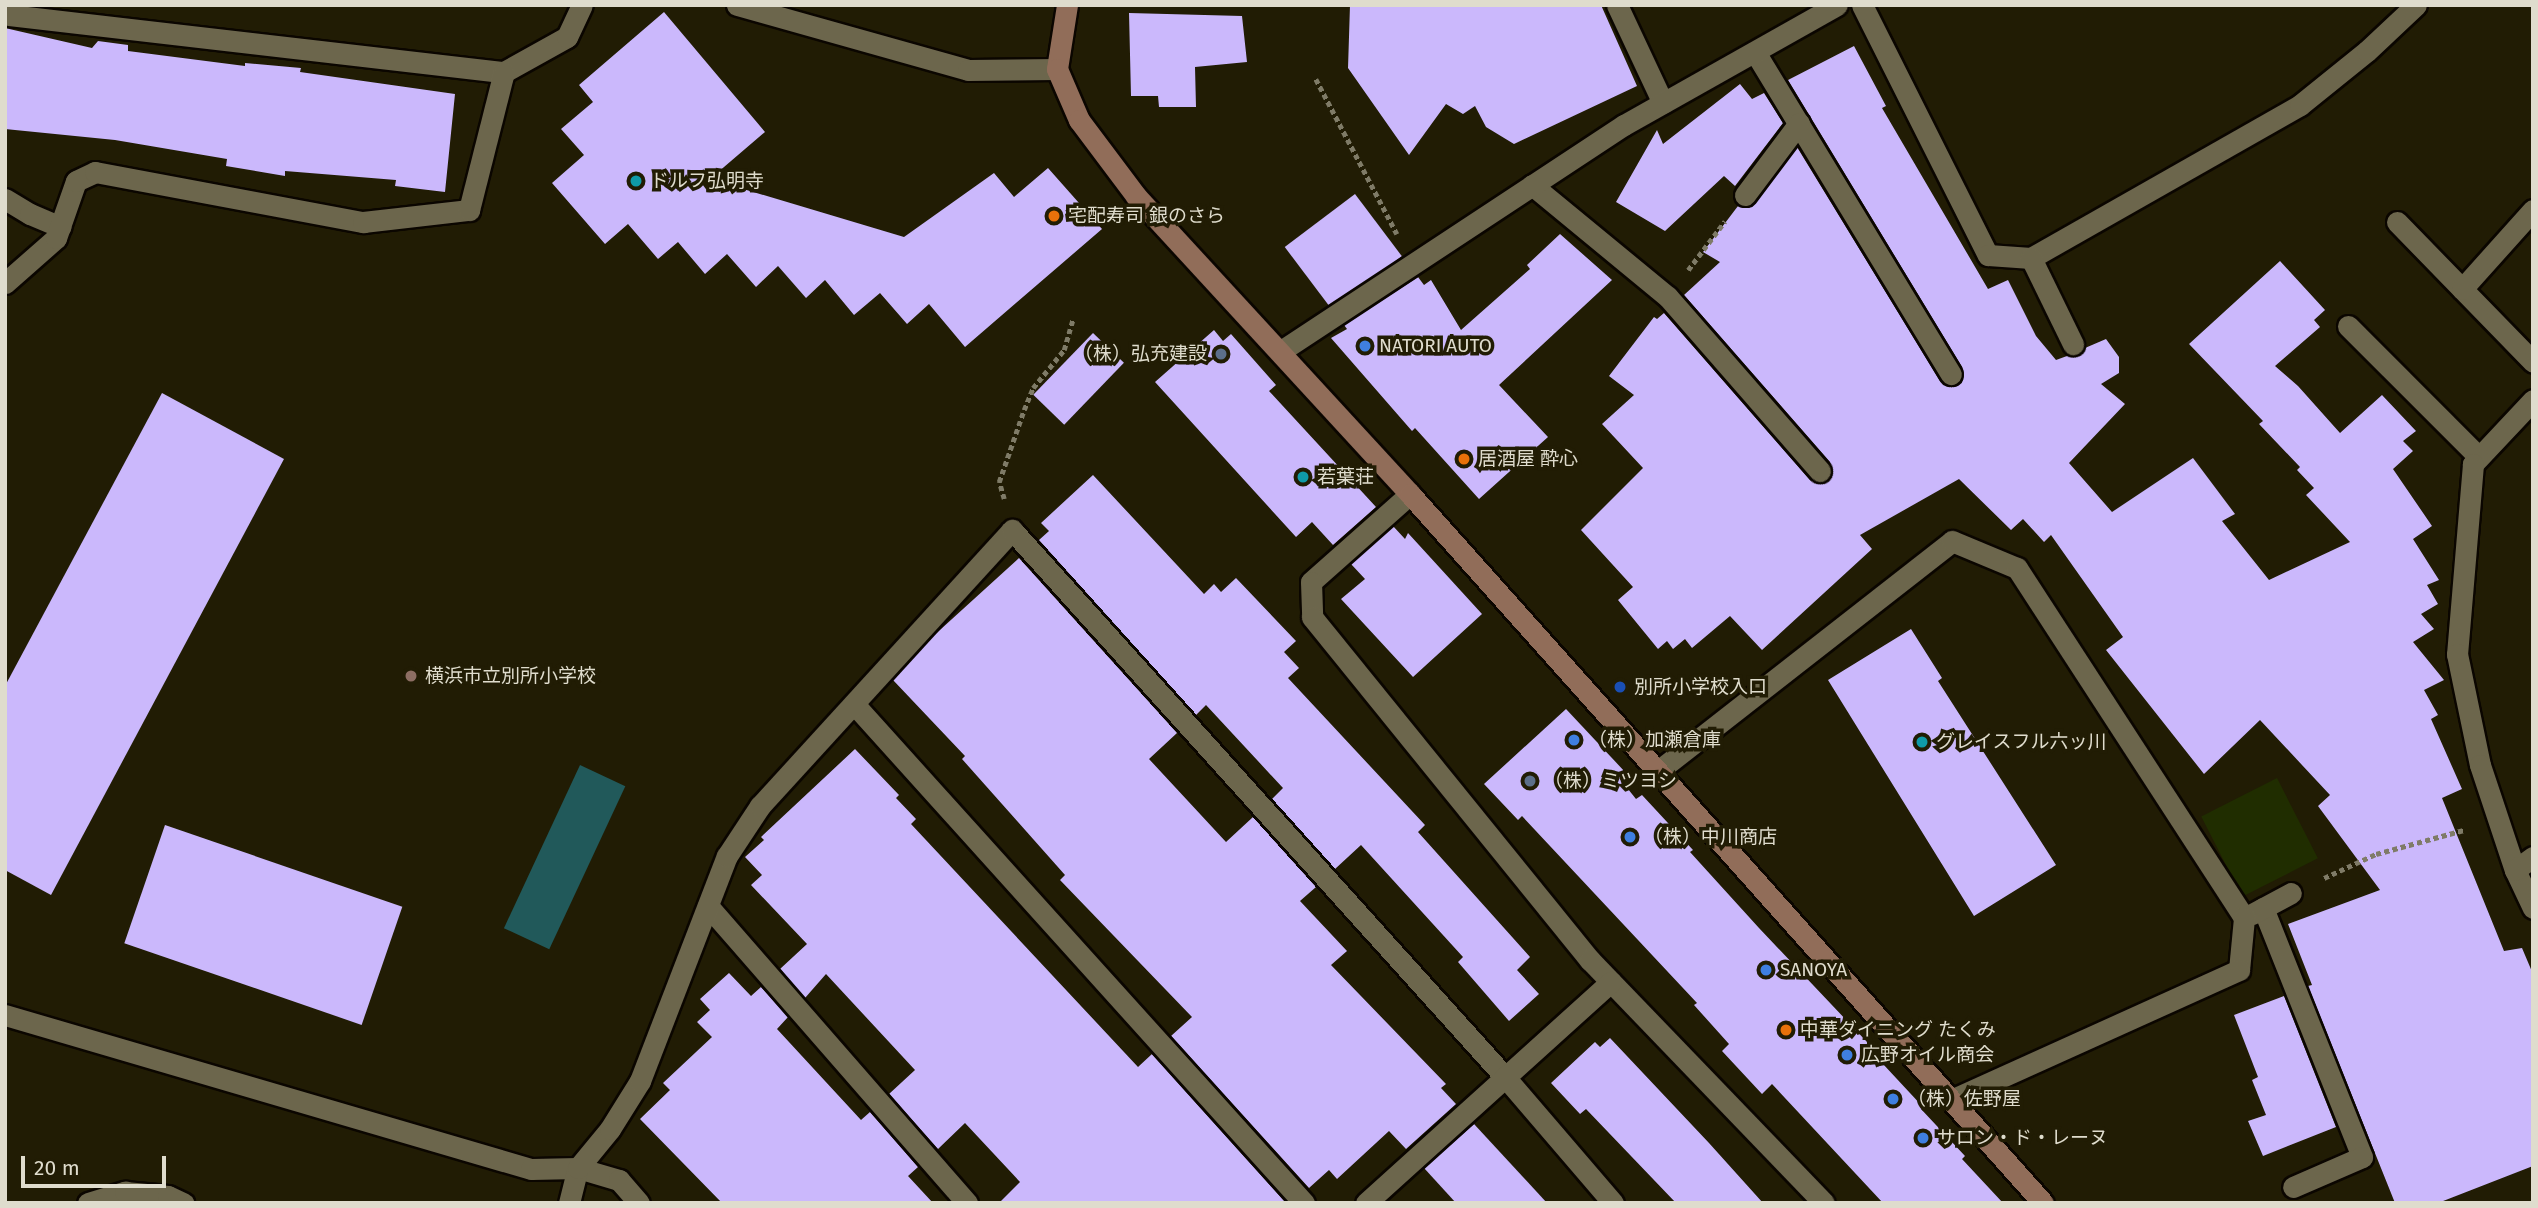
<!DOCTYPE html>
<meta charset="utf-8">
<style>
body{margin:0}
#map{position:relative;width:2538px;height:1208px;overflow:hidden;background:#211c04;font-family:"Fira Sans","Noto Sans JP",sans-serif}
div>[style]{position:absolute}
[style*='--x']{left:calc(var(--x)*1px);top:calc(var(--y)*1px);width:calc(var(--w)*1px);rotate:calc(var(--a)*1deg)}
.green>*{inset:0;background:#202d00;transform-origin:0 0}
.water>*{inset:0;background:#21595a;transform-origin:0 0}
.building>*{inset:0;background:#cbb8fc;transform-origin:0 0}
.path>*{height:4.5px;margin-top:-2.25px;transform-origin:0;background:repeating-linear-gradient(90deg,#7f7b67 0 5px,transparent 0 8.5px)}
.roads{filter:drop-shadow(2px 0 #0b0600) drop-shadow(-2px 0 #0b0600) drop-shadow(0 2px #0b0600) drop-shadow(0 -2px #0b0600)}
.lane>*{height:21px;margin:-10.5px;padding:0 10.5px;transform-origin:10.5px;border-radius:10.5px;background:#6c664c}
.street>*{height:21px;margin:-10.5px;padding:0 10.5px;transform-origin:10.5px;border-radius:10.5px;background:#6c664c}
.secondary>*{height:21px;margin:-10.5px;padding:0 10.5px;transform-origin:10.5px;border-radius:10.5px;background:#916d59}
.dots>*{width:19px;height:19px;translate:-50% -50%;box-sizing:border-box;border:4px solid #211c04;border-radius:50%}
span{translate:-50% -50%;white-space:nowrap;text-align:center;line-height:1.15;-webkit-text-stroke:7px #211c04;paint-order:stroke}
.poi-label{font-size:19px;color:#dfdccd}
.left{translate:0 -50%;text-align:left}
.right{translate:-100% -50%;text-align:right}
.frame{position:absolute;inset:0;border:7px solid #dfdccd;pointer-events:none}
.scale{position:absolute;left:21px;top:1156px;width:145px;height:32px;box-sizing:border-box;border:4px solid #dfdccd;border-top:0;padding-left:9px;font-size:21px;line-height:24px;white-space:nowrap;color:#dfdccd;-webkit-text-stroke:5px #211c04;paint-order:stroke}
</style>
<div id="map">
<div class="green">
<i style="left:2277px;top:778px;width:90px;height:85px;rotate:63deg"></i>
</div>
<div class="water">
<i style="left:580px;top:765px;width:50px;height:180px;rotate:25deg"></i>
</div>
<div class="building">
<i style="clip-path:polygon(1350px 5px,1601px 5px,1637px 86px,1514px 144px,1486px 127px,1475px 106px,1463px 114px,1446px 104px,1409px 155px,1348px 68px)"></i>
<i style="clip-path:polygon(664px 12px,765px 132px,710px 179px,904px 237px,994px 173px,1014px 197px,1048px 168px,1102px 229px,965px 347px,929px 304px,907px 324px,880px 293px,854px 315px,825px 280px,806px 298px,778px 266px,756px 287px,727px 254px,705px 274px,678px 242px,658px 259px,628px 224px,605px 244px,552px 183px,584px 155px,561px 129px,593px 102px,579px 85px)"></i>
<i style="clip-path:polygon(1129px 13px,1242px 16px,1247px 62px,1195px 67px,1196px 107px,1159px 107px,1158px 96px,1131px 96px)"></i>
<i style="clip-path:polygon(5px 28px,92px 48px,98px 41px,128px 45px,128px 51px,245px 66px,245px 63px,301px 68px,300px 72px,455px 94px,445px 192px,395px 186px,396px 180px,285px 171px,285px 176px,226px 166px,227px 159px,115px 140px,5px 129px)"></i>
<i style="clip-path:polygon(1854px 46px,1886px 106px,1882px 108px,1988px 289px,2008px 280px,2036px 336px,2056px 360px,2067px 356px,2078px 356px,2085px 348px,2106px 339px,2119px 357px,2119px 373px,2101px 384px,2125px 404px,2069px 463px,2112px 512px,2193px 458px,2235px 514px,2222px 521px,2269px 580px,2350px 542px,2306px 495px,2314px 488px,2297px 470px,2300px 467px,2259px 424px,2263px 421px,2189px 344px,2280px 261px,2325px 310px,2314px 320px,2320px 327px,2275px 366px,2298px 386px,2340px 433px,2382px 395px,2416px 431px,2403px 441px,2413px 451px,2393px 469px,2432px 526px,2413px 539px,2439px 580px,2427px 585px,2438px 604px,2421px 614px,2434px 629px,2413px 642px,2444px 680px,2424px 690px,2438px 715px,2431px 719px,2462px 789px,2442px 798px,2504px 951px,2522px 948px,2533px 974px,2533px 1166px,2438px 1203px,2395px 1203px,2308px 986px,2312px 985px,2288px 924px,2380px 890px,2318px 806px,2330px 795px,2260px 720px,2204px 774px,2106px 650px,2123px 637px,2051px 535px,2044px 542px,2023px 519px,2011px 530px,1959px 479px,1860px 535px,1872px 549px,1762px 650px,1730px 616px,1692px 648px,1685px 639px,1673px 649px,1667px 641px,1658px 649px,1618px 600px,1633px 587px,1581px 530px,1643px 468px,1602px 424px,1634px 395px,1609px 376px,1654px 317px,1657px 319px,1664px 313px,1810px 480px,1822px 484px,1832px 476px,1830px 462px,1684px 295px,1720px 262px,1703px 252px,1738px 206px,1749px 207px,1755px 203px,1797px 147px,1940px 381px,1952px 387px,1963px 380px,1962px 367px,1788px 80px)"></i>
<i style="clip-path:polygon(1740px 84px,1752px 99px,1764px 93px,1783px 123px,1735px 186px,1724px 176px,1665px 231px,1616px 202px,1657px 130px,1663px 144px)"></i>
<i style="left:1355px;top:194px;width:78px;height:88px;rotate:53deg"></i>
<i style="clip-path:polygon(1560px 234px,1612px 280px,1499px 385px,1548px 437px,1479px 499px,1415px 428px,1412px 431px,1331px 338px,1347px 329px,1344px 325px,1418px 277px,1424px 285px,1431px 280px,1461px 330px,1530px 269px,1527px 265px)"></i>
<i style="clip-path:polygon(1214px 330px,1223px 341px,1231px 334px,1276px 385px,1269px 391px,1376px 507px,1333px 545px,1312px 522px,1296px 537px,1155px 382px)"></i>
<i style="left:1093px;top:333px;width:43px;height:86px;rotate:44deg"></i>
<i style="clip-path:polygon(162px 393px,284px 459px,51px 895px,5px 870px,5px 686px)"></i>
<i style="clip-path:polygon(1093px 475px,1204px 594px,1214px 584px,1221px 592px,1236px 578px,1296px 641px,1284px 652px,1299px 668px,1288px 678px,1425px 825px,1418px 832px,1530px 957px,1517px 970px,1539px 994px,1509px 1021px,1458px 962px,1463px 957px,1361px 845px,1335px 869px,1272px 799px,1283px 788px,1206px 705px,1196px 715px,1039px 540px,1049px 531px,1041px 523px)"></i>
<i style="clip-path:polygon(1393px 526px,1405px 539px,1408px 533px,1482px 614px,1413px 677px,1341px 599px,1365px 579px,1351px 564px)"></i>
<i style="clip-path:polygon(1019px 558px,1177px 733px,1149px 759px,1226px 842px,1253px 817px,1316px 887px,1300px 901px,1347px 951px,1331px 965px,1446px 1084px,1441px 1088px,1456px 1104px,1406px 1149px,1389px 1131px,1337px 1179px,1329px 1170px,1309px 1188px,1171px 1036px,1192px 1017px,1060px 880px,1065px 875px,962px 759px,965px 756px,893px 680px,930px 639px)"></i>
<i style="clip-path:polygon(1911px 629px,1942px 678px,1938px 681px,2056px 865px,1974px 916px,1828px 680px)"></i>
<i style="clip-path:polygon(1566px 709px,1626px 773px,1620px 779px,1636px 799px,1642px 795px,1693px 850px,1690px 852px,1759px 928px,1885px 1061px,1883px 1064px,1923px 1107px,1921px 1109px,1965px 1156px,1962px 1159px,2003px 1203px,1883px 1203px,1772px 1084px,1762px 1094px,1722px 1051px,1729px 1044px,1694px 1005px,1697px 1003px,1522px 816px,1518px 820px,1484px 784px)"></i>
<i style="clip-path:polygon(855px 749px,899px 795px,896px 798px,916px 819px,911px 824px,1138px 1067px,1152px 1054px,1286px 1203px,999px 1203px,1020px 1182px,965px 1123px,938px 1149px,889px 1094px,915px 1070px,826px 974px,805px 998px,780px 969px,807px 944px,751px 885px,762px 875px,745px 857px,764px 840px,761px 837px)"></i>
<i style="left:165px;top:825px;width:251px;height:125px;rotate:19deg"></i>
<i style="clip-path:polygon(729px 973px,751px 996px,761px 987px,788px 1017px,777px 1029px,861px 1120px,870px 1112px,918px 1167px,908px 1176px,933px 1203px,722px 1203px,640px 1119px,670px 1090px,663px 1083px,712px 1037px,697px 1022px,710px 1010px,700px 999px)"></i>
<i style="clip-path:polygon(2284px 996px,2336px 1127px,2263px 1156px,2248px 1121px,2266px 1115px,2252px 1080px,2258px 1077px,2234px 1015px)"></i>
<i style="clip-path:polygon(1610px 1038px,1709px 1143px,1763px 1203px,1676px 1203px,1586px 1109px,1580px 1114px,1551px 1083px,1595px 1042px,1600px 1047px)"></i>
<i style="clip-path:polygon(1474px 1124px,1547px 1203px,1456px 1203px,1424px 1168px)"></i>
</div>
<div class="path">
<i style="--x:1316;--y:79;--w:175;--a:62.4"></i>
<i style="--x:1688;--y:270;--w:61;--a:-52.9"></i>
<i style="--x:1004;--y:499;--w:18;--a:-106"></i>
<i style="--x:999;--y:482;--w:76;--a:-70.9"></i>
<i style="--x:1024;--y:410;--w:24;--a:-68"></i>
<i style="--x:1033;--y:388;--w:49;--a:-50.8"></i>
<i style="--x:1064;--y:350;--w:33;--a:-74"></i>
<i style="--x:2324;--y:878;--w:57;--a:-24.8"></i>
<i style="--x:2376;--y:854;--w:91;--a:-15.3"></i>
</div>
<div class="roads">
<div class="lane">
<i style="--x:1617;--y:5;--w:108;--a:64.9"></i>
<i style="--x:1862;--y:5;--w:280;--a:63.3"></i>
<i style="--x:1988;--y:255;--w:43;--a:4"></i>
<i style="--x:2031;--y:258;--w:309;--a:-29.6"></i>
<i style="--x:2300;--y:105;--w:86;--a:-38.9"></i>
<i style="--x:2367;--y:51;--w:67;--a:-43.2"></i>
<i style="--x:1755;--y:52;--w:377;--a:58.7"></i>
<i style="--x:1532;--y:185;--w:176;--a:39.5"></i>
<i style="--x:1668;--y:297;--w:231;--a:48.9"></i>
<i style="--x:1745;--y:195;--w:90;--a:-53.1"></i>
<i style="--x:5;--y:199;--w:29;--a:31"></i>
<i style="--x:30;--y:214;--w:33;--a:23"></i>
<i style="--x:2348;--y:326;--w:185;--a:45"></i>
<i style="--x:2263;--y:908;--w:268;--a:68.3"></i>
<i style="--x:2362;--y:1157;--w:75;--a:156.5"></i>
<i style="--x:2252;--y:914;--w:44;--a:-28.3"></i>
</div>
<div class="street">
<i style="--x:737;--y:5;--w:240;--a:15.7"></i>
<i style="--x:968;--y:70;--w:89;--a:-0.6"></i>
<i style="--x:9;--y:15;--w:498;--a:6.6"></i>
<i style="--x:504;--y:72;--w:72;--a:-29.1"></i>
<i style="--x:567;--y:37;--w:35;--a:-65"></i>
<i style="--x:2397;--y:222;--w:195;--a:45.8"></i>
<i style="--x:2031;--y:258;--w:96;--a:64"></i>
<i style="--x:5;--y:283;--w:68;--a:-41.4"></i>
<i style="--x:56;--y:238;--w:60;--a:-70.7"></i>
<i style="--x:76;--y:181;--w:21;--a:-25"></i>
<i style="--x:95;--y:172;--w:273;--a:10.6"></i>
<i style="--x:363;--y:222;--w:107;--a:-6.5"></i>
<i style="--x:469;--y:210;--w:142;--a:-75.8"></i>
<i style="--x:2462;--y:289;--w:106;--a:-48.1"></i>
<i style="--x:1281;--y:351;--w:411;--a:-33.4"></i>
<i style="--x:1624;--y:125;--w:244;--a:-29.4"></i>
<i style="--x:2533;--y:400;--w:88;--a:133.2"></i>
<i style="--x:2473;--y:464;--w:191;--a:94.8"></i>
<i style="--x:2457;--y:654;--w:113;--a:78.3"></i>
<i style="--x:2480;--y:765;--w:111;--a:71.6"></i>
<i style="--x:2515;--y:870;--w:42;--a:64.7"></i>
<i style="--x:1410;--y:494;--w:132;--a:138.4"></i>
<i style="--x:1311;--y:582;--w:35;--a:88"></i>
<i style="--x:1312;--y:617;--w:442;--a:51"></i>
<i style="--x:1590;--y:960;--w:337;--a:46.1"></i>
<i style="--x:854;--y:704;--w:672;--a:47.96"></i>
<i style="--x:1658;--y:771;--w:373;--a:-38"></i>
<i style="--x:1952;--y:541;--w:70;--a:22.6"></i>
<i style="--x:2017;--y:568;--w:417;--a:57"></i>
<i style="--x:2244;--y:918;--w:52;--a:95.5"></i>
<i style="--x:2239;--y:970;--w:314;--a:155.7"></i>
<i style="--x:2515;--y:870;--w:22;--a:-36"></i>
<i style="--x:708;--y:906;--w:394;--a:48.9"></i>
<i style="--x:5;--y:1015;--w:548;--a:16.32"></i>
<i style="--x:531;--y:1169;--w:47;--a:-1.2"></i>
<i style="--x:578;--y:1168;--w:43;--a:16.3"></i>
<i style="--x:619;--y:1180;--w:30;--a:49"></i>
<i style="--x:88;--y:1203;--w:39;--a:-17"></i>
<i style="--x:125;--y:1192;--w:43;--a:5.3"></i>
<i style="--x:168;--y:1196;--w:17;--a:25"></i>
<i style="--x:569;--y:1203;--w:36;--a:-76"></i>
<i style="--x:578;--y:1168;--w:50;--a:-50.6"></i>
<i style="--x:610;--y:1129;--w:57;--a:-58"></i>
<i style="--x:640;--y:1081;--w:241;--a:-68.9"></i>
<i style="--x:727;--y:856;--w:60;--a:-56.6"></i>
<i style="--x:760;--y:806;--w:374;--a:-47.6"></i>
<i style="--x:1012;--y:530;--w:736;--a:47.97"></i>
<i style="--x:1505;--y:1077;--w:166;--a:49.4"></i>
<i style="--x:1366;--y:1203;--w:330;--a:-42.1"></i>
</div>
<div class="secondary">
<i style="--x:1067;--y:5;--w:65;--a:98.9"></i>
<i style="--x:1057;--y:69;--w:56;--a:66.7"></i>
<i style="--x:1079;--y:120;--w:95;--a:53.1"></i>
<i style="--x:1136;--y:196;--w:405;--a:47.4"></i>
<i style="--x:1410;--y:494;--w:950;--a:48.24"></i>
</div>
</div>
<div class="dots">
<i style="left:636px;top:181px;background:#0f9aa8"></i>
<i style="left:1054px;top:216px;background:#e8710a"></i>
<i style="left:1365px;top:346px;background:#3f7fe0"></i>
<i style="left:1221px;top:354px;background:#5c6f8a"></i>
<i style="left:1464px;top:459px;background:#e8710a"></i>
<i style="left:1303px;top:477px;background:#0f9aa8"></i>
<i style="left:411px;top:676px;background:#8d6e63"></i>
<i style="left:1620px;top:687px;background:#1a4fb4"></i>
<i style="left:1574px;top:740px;background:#3f7fe0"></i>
<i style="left:1922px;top:742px;background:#0f9aa8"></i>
<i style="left:1530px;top:781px;background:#5c6f8a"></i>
<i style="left:1630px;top:837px;background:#3f7fe0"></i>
<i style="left:1766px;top:970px;background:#3f7fe0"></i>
<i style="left:1786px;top:1030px;background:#e8710a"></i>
<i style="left:1847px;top:1055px;background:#3f7fe0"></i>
<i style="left:1893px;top:1099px;background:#3f7fe0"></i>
<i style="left:1923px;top:1138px;background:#3f7fe0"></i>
</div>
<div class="poi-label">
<span class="left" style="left:650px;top:181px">ドルフ弘明寺</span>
<span class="left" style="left:1068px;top:216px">宅配寿司 銀のさら</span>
<span class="left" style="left:1379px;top:346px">NATORI AUTO</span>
<span class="right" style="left:1207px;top:354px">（株）弘充建設</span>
<span class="left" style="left:1478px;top:459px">居酒屋 酔心</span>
<span class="left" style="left:1317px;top:477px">若葉荘</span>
<span class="left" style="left:425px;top:676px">横浜市立別所小学校</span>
<span class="left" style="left:1634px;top:687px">別所小学校入口</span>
<span class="left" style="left:1588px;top:740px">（株）加瀬倉庫</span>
<span class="left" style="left:1936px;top:742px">グレイスフル六ッ川</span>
<span class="left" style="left:1544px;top:781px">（株）ミツヨシ</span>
<span class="left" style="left:1644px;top:837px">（株）中川商店</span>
<span class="left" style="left:1780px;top:970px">SANOYA</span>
<span class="left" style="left:1800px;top:1030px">中華ダイニング たくみ</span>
<span class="left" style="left:1861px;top:1055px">広野オイル商会</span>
<span class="left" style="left:1907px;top:1099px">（株）佐野屋</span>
<span class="left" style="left:1937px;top:1138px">サロン・ド・レーヌ</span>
</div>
<div class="frame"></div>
<div class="scale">20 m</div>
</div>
